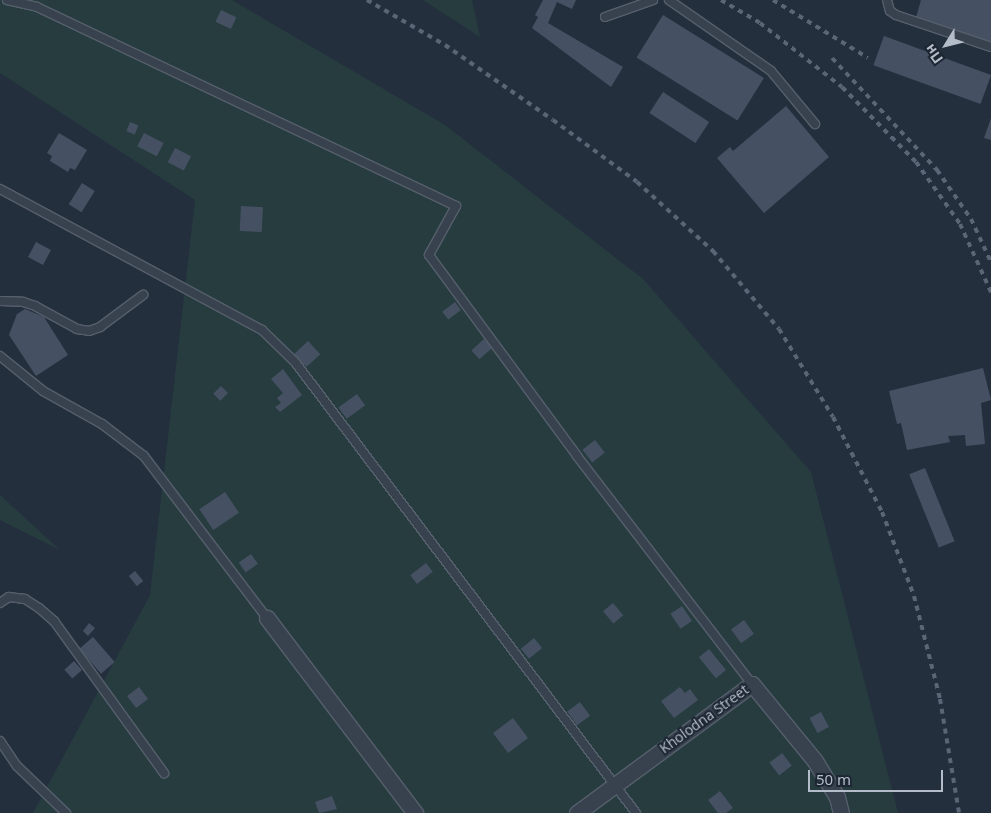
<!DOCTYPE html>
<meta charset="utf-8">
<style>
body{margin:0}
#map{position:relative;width:991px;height:813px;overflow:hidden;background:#242f3e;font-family:"Noto Sans",sans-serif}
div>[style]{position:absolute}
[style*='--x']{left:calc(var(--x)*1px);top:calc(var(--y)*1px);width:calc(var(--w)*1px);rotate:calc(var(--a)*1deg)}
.green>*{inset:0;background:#263c3f}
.building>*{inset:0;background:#455162;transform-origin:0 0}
.roads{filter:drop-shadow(1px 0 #565f6c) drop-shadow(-1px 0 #565f6c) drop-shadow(0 1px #565f6c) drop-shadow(0 -1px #565f6c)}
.service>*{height:8px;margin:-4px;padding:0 4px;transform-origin:4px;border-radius:4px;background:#38414e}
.minor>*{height:15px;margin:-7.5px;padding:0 7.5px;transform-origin:7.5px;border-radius:7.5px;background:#38414e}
.rail>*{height:4px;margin-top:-2px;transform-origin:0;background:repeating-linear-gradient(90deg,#5a6575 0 5px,transparent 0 10px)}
span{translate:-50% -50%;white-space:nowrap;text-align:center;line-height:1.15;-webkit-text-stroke:4px #1d2633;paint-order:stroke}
.street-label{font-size:14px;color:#b4bcc9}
.north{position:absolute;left:921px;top:20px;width:50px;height:50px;-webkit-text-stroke:4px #1d2633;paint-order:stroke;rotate:234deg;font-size:14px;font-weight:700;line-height:20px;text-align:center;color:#b4bcc9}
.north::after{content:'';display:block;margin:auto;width:18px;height:22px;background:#b4bcc9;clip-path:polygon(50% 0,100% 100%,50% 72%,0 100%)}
.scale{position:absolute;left:808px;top:770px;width:135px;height:22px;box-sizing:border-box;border:2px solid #b4bcc9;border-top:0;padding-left:6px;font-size:15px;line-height:18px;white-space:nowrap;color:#b4bcc9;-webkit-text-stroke:4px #1d2633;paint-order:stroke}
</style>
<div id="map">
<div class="green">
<i style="clip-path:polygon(0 0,232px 0,445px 125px,643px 279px,811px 472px,898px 813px,33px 813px,150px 595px,195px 200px,0 73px)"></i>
<i style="clip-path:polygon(423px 0,472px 0,480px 37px)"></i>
<i style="clip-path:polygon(0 495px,60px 550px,0 520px)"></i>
</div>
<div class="building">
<i style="clip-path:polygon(543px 0,576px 0,572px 9px,557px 2px,548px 23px,623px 67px,611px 87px,532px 28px,538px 17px,535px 15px)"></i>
<i style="clip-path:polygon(921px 0,991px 0,991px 43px,915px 21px)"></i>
<i style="left:221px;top:10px;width:17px;height:13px;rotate:25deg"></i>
<i style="left:663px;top:15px;width:119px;height:50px;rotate:32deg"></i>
<i style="left:884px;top:36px;width:114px;height:31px;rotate:20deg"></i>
<i style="left:663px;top:92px;width:55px;height:25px;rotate:33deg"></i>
<i style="clip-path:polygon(786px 106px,829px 157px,764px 213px,717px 158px,730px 147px,733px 151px)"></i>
<i style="clip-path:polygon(991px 118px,991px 140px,984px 138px)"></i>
<i style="left:130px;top:122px;width:9px;height:10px;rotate:21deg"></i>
<i style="clip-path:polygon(59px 133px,87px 150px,75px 170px,70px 168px,68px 172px,50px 161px,52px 156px,47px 153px)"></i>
<i style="left:144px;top:133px;width:22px;height:15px;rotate:27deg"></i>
<i style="left:175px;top:148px;width:18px;height:16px;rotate:27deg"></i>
<i style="left:82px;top:183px;width:15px;height:25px;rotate:32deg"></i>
<i style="left:241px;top:206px;width:22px;height:25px;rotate:3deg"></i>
<i style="left:36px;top:242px;width:17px;height:17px;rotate:28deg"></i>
<i style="left:455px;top:302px;width:10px;height:16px;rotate:53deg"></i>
<i style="clip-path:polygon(25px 309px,44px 317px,68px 355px,36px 376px,9px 335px,17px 314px)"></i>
<i style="left:484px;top:339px;width:12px;height:17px;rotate:48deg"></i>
<i style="left:308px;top:341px;width:18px;height:19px;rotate:47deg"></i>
<i style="clip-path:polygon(983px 368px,991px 400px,981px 403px,985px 444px,966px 446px,965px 435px,948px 436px,950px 442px,907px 450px,901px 423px,897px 424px,889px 391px)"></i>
<i style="clip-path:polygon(283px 369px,302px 395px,280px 412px,275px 407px,281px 403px,277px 398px,283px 393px,271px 379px)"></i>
<i style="left:221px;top:386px;width:10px;height:11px;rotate:45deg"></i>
<i style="left:357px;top:394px;width:14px;height:23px;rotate:54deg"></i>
<i style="left:595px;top:440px;width:16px;height:16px;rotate:52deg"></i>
<i style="left:925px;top:468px;width:79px;height:17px;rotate:68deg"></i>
<i style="left:225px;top:492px;width:25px;height:31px;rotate:56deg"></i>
<i style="left:251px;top:554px;width:12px;height:15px;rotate:55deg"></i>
<i style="left:426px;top:563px;width:11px;height:20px;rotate:52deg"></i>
<i style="left:135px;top:571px;width:13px;height:8px;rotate:51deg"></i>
<i style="left:613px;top:603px;width:16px;height:13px;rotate:50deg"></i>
<i style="left:682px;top:606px;width:18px;height:14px;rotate:56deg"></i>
<i style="left:744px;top:620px;width:17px;height:16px;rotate:54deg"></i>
<i style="clip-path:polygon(89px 623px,95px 628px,88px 636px,83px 631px)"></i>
<i style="left:93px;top:637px;width:33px;height:18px;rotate:49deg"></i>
<i style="left:534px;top:638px;width:13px;height:17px;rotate:51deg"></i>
<i style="left:709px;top:649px;width:27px;height:13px;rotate:51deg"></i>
<i style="left:74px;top:661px;width:12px;height:13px;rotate:48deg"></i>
<i style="left:139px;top:687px;width:15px;height:15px;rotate:53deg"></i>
<i style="clip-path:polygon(680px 687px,685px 693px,690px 689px,698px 700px,674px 718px,661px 701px)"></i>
<i style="left:580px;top:702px;width:17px;height:16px;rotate:54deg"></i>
<i style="left:821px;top:712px;width:17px;height:13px;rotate:62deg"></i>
<i style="left:513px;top:718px;width:25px;height:25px;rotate:53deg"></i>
<i style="left:782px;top:753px;width:16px;height:16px;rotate:52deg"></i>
<i style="clip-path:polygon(720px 791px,733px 808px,726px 813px,718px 813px,708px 800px)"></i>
<i style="clip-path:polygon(332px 796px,337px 809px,319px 813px,315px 802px)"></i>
</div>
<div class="roads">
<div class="service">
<i style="--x:7;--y:0;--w:31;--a:13"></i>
<i style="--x:37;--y:7;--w:464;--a:25.4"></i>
<i style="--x:456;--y:206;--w:56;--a:118.9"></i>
<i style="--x:429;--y:255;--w:250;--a:53.6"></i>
<i style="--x:577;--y:456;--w:287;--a:52.5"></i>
<i style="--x:669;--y:0;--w:124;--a:34.8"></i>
<i style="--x:771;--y:71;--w:69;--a:50.3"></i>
<i style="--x:887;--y:0;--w:11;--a:75"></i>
<i style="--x:890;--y:11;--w:7;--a:34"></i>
<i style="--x:896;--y:15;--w:100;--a:18.6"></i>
<i style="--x:605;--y:17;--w:51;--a:-19.5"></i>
<i style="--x:0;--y:189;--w:298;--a:28.3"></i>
<i style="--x:262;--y:330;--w:46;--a:44.1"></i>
<i style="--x:295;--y:362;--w:565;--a:52.91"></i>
<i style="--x:0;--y:301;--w:23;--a:2"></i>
<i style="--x:23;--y:302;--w:13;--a:18"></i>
<i style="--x:35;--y:306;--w:48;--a:28.7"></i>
<i style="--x:77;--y:329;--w:12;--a:9"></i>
<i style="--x:89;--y:331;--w:12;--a:-20"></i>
<i style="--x:100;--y:327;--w:54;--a:-36.7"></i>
<i style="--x:0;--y:356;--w:55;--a:39.1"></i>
<i style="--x:43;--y:391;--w:68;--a:29.2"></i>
<i style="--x:102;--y:424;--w:53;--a:37.3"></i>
<i style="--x:144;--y:456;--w:203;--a:52.8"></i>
<i style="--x:0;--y:603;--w:11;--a:-34"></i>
<i style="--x:9;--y:597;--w:16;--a:7"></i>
<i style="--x:25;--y:599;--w:17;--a:33"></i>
<i style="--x:39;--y:608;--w:20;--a:41"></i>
<i style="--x:54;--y:621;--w:188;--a:54.1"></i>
<i style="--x:0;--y:741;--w:30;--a:56"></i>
<i style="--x:17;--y:766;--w:68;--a:43.8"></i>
</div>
<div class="minor">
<i style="--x:267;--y:618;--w:245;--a:52.8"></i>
<i style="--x:577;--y:813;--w:217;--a:-36.4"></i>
<i style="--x:752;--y:684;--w:99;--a:50.7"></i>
<i style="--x:815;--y:761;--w:42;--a:58.6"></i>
<i style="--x:837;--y:797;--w:16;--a:76"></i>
</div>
</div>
<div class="rail">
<i style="--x:367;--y:0;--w:90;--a:30"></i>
<i style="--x:445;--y:45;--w:131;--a:34.8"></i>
<i style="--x:553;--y:120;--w:104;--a:36.4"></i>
<i style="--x:637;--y:182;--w:103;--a:42.2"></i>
<i style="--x:713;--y:251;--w:102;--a:49.8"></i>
<i style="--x:779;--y:329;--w:103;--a:58.5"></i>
<i style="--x:833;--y:417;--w:107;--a:62.7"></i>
<i style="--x:882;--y:512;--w:90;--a:69.1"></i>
<i style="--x:914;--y:596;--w:106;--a:75.8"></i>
<i style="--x:940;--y:699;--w:116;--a:80.5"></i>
<i style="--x:721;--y:0;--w:45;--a:30.5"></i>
<i style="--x:760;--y:23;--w:104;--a:38"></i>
<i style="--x:842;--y:87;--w:105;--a:45.4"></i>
<i style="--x:916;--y:162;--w:76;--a:54.6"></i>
<i style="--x:960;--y:224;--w:75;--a:65.5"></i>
<i style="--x:773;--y:0;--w:111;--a:31.4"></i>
<i style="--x:832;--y:58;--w:154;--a:46.8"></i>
<i style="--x:937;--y:170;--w:60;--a:55.2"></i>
<i style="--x:971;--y:219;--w:47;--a:65.1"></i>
</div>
<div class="street-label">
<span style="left:704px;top:719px;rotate:-36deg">Kholodna Street</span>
</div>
<div class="north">Пн</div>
<div class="scale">50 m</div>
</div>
